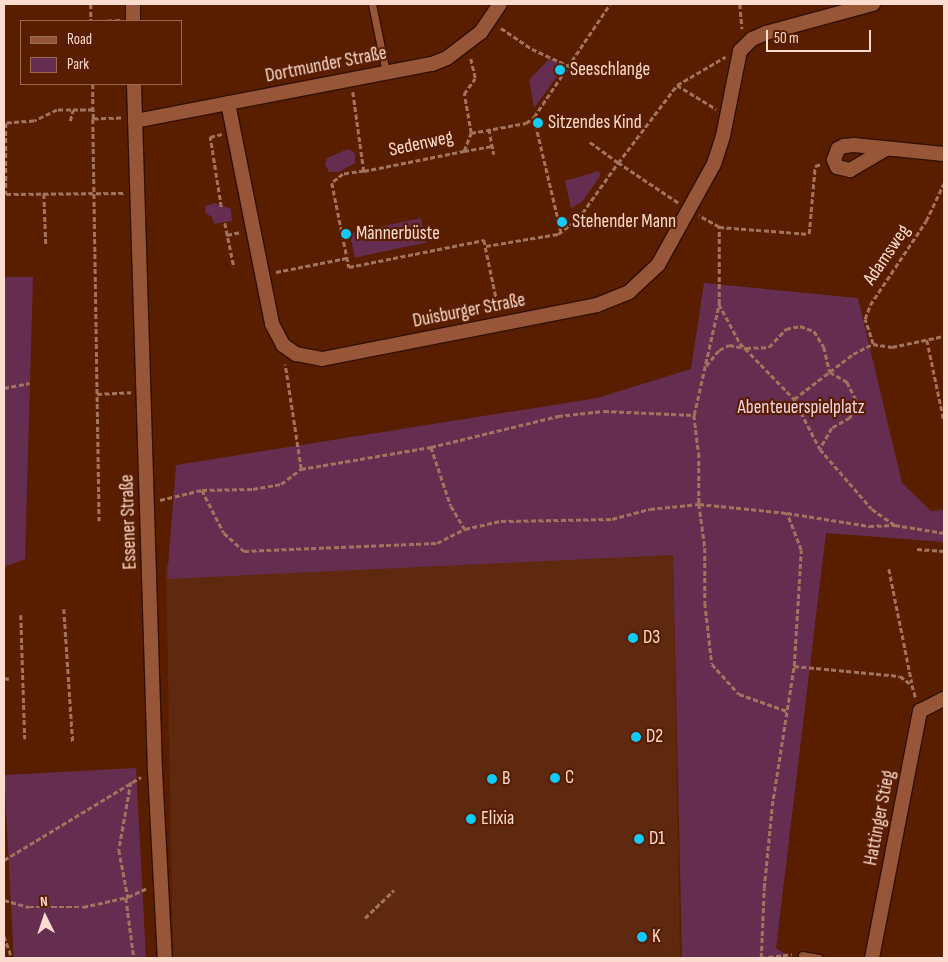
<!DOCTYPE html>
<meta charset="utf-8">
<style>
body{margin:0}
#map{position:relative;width:948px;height:962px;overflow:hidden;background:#591d00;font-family:"Sofia Sans Condensed",sans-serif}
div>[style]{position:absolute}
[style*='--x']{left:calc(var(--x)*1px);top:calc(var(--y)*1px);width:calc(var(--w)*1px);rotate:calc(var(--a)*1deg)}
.built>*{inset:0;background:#5f2910;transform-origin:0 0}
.green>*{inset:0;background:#652e51;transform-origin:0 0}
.path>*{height:2.5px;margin-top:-1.25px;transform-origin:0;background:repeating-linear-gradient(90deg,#a3735e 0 5px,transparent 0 7.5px)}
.roads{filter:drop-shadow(1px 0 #300f02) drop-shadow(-1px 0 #300f02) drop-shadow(0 1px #300f02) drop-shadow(0 -1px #300f02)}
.service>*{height:7px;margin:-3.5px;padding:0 3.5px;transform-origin:3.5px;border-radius:3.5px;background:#985639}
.minor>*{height:14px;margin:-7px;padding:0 7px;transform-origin:7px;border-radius:7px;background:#985639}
.tertiary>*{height:14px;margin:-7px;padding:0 7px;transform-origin:7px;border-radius:7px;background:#985639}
.dots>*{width:14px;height:14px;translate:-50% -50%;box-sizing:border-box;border:2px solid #591d00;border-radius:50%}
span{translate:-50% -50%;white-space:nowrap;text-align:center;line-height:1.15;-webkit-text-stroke:4.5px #591d00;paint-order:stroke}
.street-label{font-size:19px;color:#fcdccf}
.poi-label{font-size:19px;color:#fcdccf}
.left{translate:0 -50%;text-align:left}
.park-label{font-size:19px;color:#f1d6e5}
.frame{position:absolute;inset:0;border:5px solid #fcdccf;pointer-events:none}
.legend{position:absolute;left:20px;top:20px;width:162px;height:65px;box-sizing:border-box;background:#591d00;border:1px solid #9a6953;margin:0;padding:6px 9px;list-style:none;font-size:15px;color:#fcdccf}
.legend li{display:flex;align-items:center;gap:10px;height:25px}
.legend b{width:25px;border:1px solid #9a6953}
.north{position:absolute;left:20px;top:892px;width:50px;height:50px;-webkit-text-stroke:4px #591d00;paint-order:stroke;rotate:356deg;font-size:14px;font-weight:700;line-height:20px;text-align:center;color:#fcdccf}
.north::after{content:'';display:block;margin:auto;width:18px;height:22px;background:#fcdccf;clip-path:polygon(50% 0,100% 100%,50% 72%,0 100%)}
.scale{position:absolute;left:766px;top:30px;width:105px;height:22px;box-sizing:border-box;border:2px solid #fcdccf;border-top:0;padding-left:6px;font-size:15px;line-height:18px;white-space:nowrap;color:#fcdccf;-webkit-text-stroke:4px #591d00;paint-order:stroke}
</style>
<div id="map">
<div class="built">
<i style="left:673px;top:555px;width:403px;height:507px;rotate:89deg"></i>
</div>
<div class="green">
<i style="clip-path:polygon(550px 58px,564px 67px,534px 108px,529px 80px)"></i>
<i style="clip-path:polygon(348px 149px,355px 153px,355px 163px,339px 172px,329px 172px,325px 164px,327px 158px)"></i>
<i style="clip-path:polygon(599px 171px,600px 176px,582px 202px,571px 208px,565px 181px)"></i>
<i style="clip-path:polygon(215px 203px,231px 209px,232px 221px,214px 224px,212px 217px,205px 213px,205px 206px)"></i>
<i style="left:421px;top:218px;width:25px;height:73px;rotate:78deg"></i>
<i style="clip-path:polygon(4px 277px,33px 277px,25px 559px,4px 567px)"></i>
<i style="clip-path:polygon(704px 283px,858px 298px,902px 483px,931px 511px,944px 510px,944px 542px,826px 533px,776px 948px,792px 958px,682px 958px,673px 555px,167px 579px,176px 465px,597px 398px,691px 369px)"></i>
<i style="left:136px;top:768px;width:190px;height:132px;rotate:87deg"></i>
</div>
<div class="path">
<i style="--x:91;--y:4;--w:17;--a:90"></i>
<i style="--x:740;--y:4;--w:25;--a:85"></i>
<i style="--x:100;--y:21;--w:21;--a:-3"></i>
<i style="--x:501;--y:28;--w:37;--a:34"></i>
<i style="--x:532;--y:49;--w:41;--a:24.7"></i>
<i style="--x:93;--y:84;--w:26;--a:90"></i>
<i style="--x:677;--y:85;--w:46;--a:31.6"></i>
<i style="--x:353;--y:92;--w:80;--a:82.1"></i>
<i style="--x:364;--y:171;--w:21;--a:172"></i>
<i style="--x:343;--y:174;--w:14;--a:141"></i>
<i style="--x:332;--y:183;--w:86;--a:78.6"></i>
<i style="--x:349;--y:267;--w:138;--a:-11.3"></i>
<i style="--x:484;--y:240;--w:73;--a:78.1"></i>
<i style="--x:534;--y:117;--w:117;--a:76.7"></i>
<i style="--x:121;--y:118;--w:28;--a:178"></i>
<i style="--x:93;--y:119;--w:9;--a:-90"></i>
<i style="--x:93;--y:110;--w:36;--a:180"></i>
<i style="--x:57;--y:110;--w:25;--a:154"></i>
<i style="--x:34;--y:121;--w:28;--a:176"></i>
<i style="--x:6;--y:123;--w:71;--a:90"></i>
<i style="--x:6;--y:194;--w:118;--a:-0.5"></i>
<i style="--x:93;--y:119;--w:402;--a:89.1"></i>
<i style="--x:70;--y:121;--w:11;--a:-75"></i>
<i style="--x:489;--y:129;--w:26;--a:79"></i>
<i style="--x:471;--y:133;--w:56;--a:-10.3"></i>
<i style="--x:526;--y:123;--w:10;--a:-37"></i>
<i style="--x:534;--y:117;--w:136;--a:-56.1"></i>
<i style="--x:464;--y:151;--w:28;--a:-10"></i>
<i style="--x:364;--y:171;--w:102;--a:-11.3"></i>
<i style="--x:464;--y:151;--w:19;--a:-69"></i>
<i style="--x:471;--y:133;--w:40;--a:-100"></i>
<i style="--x:464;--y:94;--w:19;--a:-55"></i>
<i style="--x:475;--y:78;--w:22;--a:-103"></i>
<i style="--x:44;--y:194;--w:50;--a:87.7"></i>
<i style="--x:678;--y:203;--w:72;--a:-146.3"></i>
<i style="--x:618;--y:163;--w:98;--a:-52.9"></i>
<i style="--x:677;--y:85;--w:56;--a:-30.3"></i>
<i style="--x:221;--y:207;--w:71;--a:-98.9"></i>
<i style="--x:210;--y:137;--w:12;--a:-14"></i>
<i style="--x:225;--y:223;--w:45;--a:78.4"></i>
<i style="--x:719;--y:227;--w:90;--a:4.4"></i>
<i style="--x:809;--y:234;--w:68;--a:-85"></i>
<i style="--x:815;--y:166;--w:7;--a:-16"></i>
<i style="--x:227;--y:235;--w:14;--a:-12"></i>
<i style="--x:486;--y:246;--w:73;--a:-9.5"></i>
<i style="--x:558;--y:234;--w:25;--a:-37"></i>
<i style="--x:578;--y:219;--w:69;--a:-54.5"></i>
<i style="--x:618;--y:163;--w:36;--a:-144"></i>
<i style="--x:276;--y:272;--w:72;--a:-11.2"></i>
<i style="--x:719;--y:304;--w:44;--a:61.7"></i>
<i style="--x:740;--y:343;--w:78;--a:46"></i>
<i style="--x:794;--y:399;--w:56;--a:62.5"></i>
<i style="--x:820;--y:449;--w:79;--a:49.1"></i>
<i style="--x:872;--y:509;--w:28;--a:35"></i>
<i style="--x:895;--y:525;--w:50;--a:9.3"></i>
<i style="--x:927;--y:340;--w:83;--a:78.1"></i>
<i style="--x:873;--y:344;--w:26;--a:-108"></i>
<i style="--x:865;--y:319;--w:15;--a:-70"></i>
<i style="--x:870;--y:305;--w:101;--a:-56.3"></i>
<i style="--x:926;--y:221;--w:42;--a:-64.7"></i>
<i style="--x:706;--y:366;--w:21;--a:-51"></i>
<i style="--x:719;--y:350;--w:11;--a:-27"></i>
<i style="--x:729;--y:345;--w:17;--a:10"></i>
<i style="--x:746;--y:348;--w:23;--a:-2"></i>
<i style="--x:769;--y:347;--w:25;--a:-47"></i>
<i style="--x:786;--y:329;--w:14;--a:-12"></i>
<i style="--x:800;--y:326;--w:15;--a:20"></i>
<i style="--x:814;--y:331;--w:19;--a:58"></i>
<i style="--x:824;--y:347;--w:26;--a:77"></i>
<i style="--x:830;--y:372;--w:20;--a:30"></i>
<i style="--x:847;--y:382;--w:20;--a:63"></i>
<i style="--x:856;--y:400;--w:19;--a:108"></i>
<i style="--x:850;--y:418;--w:21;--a:151"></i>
<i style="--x:832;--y:428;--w:24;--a:120"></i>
<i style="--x:4;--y:388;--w:26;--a:-11"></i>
<i style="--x:97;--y:394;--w:34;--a:-3"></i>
<i style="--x:794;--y:399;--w:74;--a:-37.3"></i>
<i style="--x:853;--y:354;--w:22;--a:-27"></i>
<i style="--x:873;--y:344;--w:19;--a:9"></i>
<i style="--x:892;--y:347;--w:53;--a:-11.9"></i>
<i style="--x:694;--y:415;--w:38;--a:83"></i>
<i style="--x:699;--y:453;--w:51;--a:90"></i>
<i style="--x:699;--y:504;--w:44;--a:82.2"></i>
<i style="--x:705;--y:548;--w:55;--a:90"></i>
<i style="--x:705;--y:603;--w:61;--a:83.5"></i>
<i style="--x:712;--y:664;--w:40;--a:48"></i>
<i style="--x:739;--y:694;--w:51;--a:19.5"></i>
<i style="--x:431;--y:447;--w:62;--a:71.3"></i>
<i style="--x:451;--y:506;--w:27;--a:59"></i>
<i style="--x:301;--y:469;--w:132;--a:-9.6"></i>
<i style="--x:431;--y:447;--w:131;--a:-13.7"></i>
<i style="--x:558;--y:416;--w:46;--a:-6.2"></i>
<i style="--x:604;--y:411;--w:90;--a:2.5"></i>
<i style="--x:694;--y:415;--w:114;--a:-77.3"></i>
<i style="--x:719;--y:304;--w:77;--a:-90"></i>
<i style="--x:719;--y:227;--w:23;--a:-151"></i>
<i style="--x:202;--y:490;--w:48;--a:62.9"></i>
<i style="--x:224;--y:533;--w:27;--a:42"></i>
<i style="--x:244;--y:551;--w:193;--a:-2.4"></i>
<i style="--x:437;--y:543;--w:31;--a:-27"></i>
<i style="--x:465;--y:529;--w:37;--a:-13"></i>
<i style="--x:501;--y:521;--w:111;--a:-1"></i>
<i style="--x:612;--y:519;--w:39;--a:-15"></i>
<i style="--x:650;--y:509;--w:49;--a:-5.8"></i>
<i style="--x:699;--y:504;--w:88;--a:5.8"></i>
<i style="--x:787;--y:513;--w:83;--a:9"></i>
<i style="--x:869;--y:526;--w:26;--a:-2"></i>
<i style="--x:160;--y:500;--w:43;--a:-13.4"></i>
<i style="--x:202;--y:490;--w:51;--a:-1.1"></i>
<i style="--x:253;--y:489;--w:28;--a:-10"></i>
<i style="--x:281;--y:484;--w:25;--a:-37"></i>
<i style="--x:301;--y:469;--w:106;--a:-98.7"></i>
<i style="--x:917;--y:549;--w:27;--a:4"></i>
<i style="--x:889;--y:569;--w:116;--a:78.6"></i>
<i style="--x:64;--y:609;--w:134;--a:86.2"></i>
<i style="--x:21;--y:615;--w:124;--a:88.2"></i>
<i style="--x:794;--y:666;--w:106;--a:5.4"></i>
<i style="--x:900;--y:676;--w:15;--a:37"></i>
<i style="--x:912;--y:685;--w:14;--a:73"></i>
<i style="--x:4;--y:678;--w:5;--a:11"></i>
<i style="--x:131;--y:782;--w:69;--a:100"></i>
<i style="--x:119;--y:850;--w:48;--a:79.2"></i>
<i style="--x:128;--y:897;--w:2;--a:153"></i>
<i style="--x:126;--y:898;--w:61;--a:82.4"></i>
<i style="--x:4;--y:860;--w:160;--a:-31.2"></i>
<i style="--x:4;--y:900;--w:26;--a:16"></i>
<i style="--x:29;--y:907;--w:54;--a:0"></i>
<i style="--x:83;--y:907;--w:46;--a:-12.5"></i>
<i style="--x:128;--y:897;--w:21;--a:-25"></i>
<i style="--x:365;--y:918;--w:40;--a:-44"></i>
<i style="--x:4;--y:936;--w:23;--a:70"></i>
<i style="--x:761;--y:958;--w:70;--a:-87.5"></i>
<i style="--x:764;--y:888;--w:82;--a:-84.4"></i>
<i style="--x:772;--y:806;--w:142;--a:-81.1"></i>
<i style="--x:794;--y:666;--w:116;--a:-86.5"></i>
<i style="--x:801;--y:550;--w:40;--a:-111"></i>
<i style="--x:761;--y:958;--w:31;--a:-7"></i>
</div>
<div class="roads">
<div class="service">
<i style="--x:372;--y:4;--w:69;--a:78.4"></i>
<i style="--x:802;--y:955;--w:17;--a:10"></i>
</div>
<div class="minor">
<i style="--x:228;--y:103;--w:225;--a:78.7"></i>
<i style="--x:272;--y:324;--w:24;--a:62"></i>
<i style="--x:283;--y:345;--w:16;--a:35"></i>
<i style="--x:296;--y:354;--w:26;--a:11"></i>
<i style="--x:322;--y:359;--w:280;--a:-11.1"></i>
<i style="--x:597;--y:305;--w:35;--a:-22"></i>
<i style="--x:629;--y:292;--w:40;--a:-43"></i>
<i style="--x:658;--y:265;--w:115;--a:-61"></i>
<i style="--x:714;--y:164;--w:29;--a:-72"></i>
<i style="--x:723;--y:136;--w:87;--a:-78.7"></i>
<i style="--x:740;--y:51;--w:17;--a:-45"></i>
<i style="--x:752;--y:39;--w:15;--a:-23"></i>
<i style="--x:766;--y:33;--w:111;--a:-15.2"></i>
<i style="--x:135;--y:121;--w:302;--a:-10.9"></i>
<i style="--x:432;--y:64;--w:16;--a:-22"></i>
<i style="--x:447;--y:58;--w:43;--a:-37.4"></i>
<i style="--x:481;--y:32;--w:34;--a:-56"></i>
<i style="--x:886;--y:149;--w:42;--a:149.7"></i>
<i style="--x:850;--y:170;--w:13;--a:-167"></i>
<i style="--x:837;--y:167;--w:8;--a:-113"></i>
<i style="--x:834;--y:160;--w:12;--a:-70"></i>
<i style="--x:838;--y:149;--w:7;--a:-27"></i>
<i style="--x:844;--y:146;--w:10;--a:-6"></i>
<i style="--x:854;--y:145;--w:90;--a:5.7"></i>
<i style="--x:872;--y:958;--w:252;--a:-79"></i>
<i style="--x:920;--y:711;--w:27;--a:-27"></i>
</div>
<div class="tertiary">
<i style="--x:133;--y:4;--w:17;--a:90"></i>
<i style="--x:134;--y:84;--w:686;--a:88.25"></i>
<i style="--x:155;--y:770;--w:188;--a:87"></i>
</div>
</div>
<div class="dots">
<i style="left:560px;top:70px;background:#10cafa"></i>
<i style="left:538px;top:123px;background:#10cafa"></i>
<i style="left:562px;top:222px;background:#10cafa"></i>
<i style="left:346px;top:234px;background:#10cafa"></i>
<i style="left:633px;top:638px;background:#10cafa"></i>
<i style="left:636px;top:737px;background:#10cafa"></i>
<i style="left:555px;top:778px;background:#10cafa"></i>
<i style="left:492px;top:779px;background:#10cafa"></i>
<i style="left:471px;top:819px;background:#10cafa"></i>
<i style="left:639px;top:839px;background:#10cafa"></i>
<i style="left:642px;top:937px;background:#10cafa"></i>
</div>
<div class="street-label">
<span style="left:326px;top:65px;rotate:-11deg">Dortmunder Straße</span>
<span style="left:421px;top:144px;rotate:-12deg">Sedenweg</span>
<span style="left:887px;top:255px;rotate:-56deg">Adamsweg</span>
<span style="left:469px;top:311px;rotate:-11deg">Duisburger Straße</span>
<span style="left:129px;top:522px;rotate:-92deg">Essener Straße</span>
<span style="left:880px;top:818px;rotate:-79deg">Hattinger Stieg</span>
</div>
<div class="poi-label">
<span class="left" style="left:570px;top:70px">Seeschlange</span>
<span class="left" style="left:548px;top:123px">Sitzendes Kind</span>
<span class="left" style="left:572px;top:222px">Stehender Mann</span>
<span class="left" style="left:356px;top:234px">Männerbüste</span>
<span class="left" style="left:643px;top:638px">D3</span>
<span class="left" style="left:646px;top:737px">D2</span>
<span class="left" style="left:565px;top:778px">C</span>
<span class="left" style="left:502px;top:779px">B</span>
<span class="left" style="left:481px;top:819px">Elixia</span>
<span class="left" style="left:649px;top:839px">D1</span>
<span class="left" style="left:652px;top:937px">K</span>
</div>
<div class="park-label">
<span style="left:801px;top:408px">Abenteuerspielplatz</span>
</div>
<div class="frame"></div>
<ul class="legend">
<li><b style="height:6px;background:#985639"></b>Road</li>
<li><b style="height:14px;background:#652e51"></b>Park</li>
</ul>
<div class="north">N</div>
<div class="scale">50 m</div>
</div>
